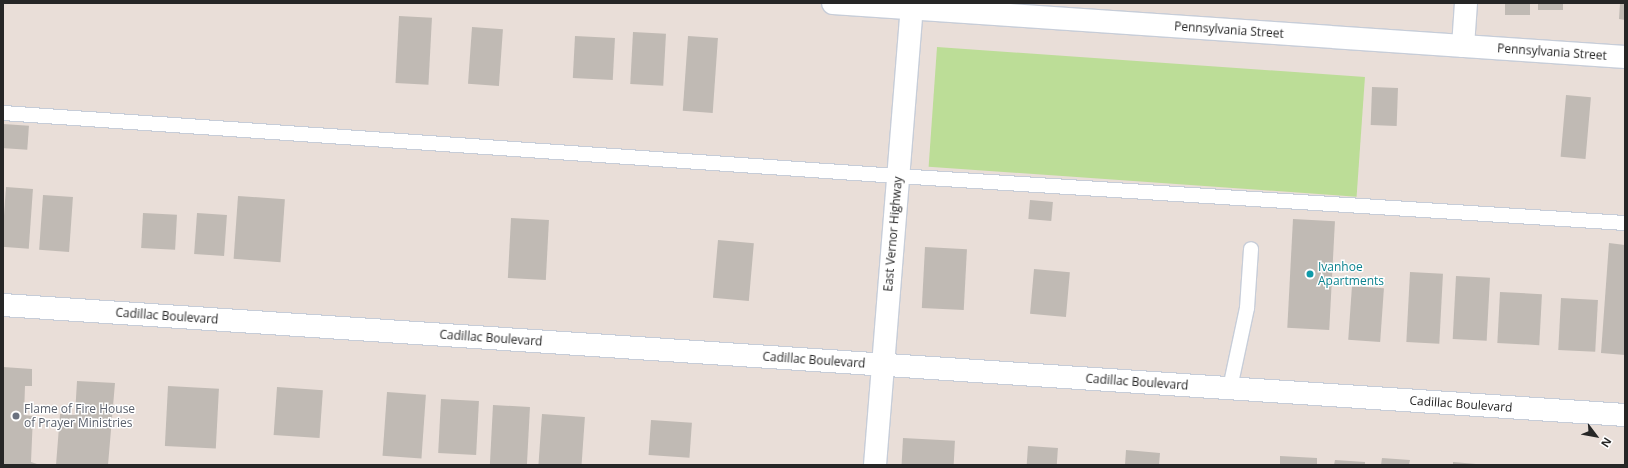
<!DOCTYPE html>
<style>
body{margin:0}
#map{position:relative;width:1628px;height:468px;overflow:hidden;background:#e9ded8;font-family:"Open Sans",sans-serif}
div>[style]{position:absolute}
[style*='--x']{left:calc(var(--x)*1px);top:calc(var(--y)*1px);width:calc(var(--w)*1px);rotate:calc(var(--a)*1deg)}
.green>*{inset:0;background:#bcdd97;transform-origin:0 0}
.building>*{inset:0;background:#c0bab4;transform-origin:0 0}
.roads{filter:drop-shadow(1px 0 #c7cdd8) drop-shadow(-1px 0 #c7cdd8) drop-shadow(0 1px #c7cdd8) drop-shadow(0 -1px #c7cdd8)}
.lane>*{height:14px;margin:-7px;padding:0 7px;transform-origin:7px;border-radius:7px;background:#fff}
.street>*{height:22px;margin:-11px;padding:0 11px;transform-origin:11px;border-radius:11px;background:#fff}
.secondary>*{height:22px;margin:-11px;padding:0 11px;transform-origin:11px;border-radius:11px;background:#fff}
.dots>*{width:11px;height:11px;translate:-50% -50%;box-sizing:border-box;border:2px solid #fff;border-radius:50%}
span{translate:-50% -50%;white-space:nowrap;text-align:center;line-height:1.15;-webkit-text-stroke:3px #fff;paint-order:stroke}
.street-label{font-size:12px;color:#262626}
.culture-label{font-size:12px;color:#0d838f}
.left{translate:0 -50%;text-align:left}
.worship-label{font-size:12px;color:#5b616d}
.frame{position:absolute;inset:0;border:4px solid #262626;pointer-events:none}
.north{position:absolute;left:1576px;top:416px;width:40px;height:40px;-webkit-text-stroke:3px #fff;paint-order:stroke;rotate:122deg;font-size:11px;font-weight:700;line-height:16px;text-align:center;color:#262626}
.north::after{content:'';display:block;margin:auto;width:14px;height:18px;background:#262626;clip-path:polygon(50% 0,100% 100%,50% 72%,0 100%)}
</style>
<div id="map">
<div class="green">
<i style="left:937px;top:47px;width:429px;height:120px;rotate:4deg"></i>
</div>
<div class="building">
<i style="left:1505px;top:3px;width:25px;height:12px"></i>
<i style="left:1538px;top:3px;width:25px;height:7px"></i>
<i style="clip-path:polygon(1620px 3px,1625px 3px,1625px 20px,1619px 19px)"></i>
<i style="left:399px;top:16px;width:33px;height:67px;rotate:3deg"></i>
<i style="left:472px;top:27px;width:31px;height:57px;rotate:4deg"></i>
<i style="left:633px;top:32px;width:33px;height:52px;rotate:3deg"></i>
<i style="left:575px;top:36px;width:40px;height:42px;rotate:3deg"></i>
<i style="left:688px;top:36px;width:30px;height:75px;rotate:4deg"></i>
<i style="left:1372px;top:87px;width:26px;height:38px;rotate:2deg"></i>
<i style="left:1566px;top:95px;width:25px;height:62px;rotate:5deg"></i>
<i style="left:3px;top:124px;width:26px;height:24px;rotate:4deg"></i>
<i style="left:6px;top:187px;width:27px;height:60px;rotate:4deg"></i>
<i style="left:43px;top:195px;width:30px;height:55px;rotate:4deg"></i>
<i style="left:238px;top:196px;width:47px;height:63px;rotate:4deg"></i>
<i style="left:1030px;top:200px;width:23px;height:19px;rotate:5deg"></i>
<i style="left:143px;top:213px;width:34px;height:35px;rotate:3deg"></i>
<i style="left:197px;top:213px;width:30px;height:41px;rotate:4deg"></i>
<i style="left:511px;top:218px;width:38px;height:60px;rotate:3deg"></i>
<i style="left:1293px;top:219px;width:42px;height:109px;rotate:3deg"></i>
<i style="left:718px;top:240px;width:36px;height:58px;rotate:5deg"></i>
<i style="clip-path:polygon(1609px 243px,1625px 245px,1625px 355px,1601px 353px)"></i>
<i style="left:925px;top:247px;width:42px;height:61px;rotate:3deg"></i>
<i style="left:1034px;top:269px;width:36px;height:45px;rotate:5deg"></i>
<i style="left:1410px;top:272px;width:33px;height:70px;rotate:3deg"></i>
<i style="left:1456px;top:276px;width:34px;height:63px;rotate:3deg"></i>
<i style="left:1352px;top:286px;width:32px;height:54px;rotate:4deg"></i>
<i style="left:1500px;top:292px;width:42px;height:51px;rotate:3deg"></i>
<i style="left:1561px;top:298px;width:37px;height:52px;rotate:3deg"></i>
<i style="clip-path:polygon(3px 367px,32px 369px,32px 386px,25px 386px,24px 415px,33px 416px,31px 462px,40px 465px,3px 465px)"></i>
<i style="clip-path:polygon(77px 381px,115px 383px,108px 465px,56px 465px,60px 414px,75px 415px)"></i>
<i style="left:168px;top:386px;width:51px;height:60px;rotate:3deg"></i>
<i style="left:277px;top:387px;width:46px;height:48px;rotate:4deg"></i>
<i style="left:387px;top:392px;width:39px;height:64px;rotate:4deg"></i>
<i style="left:441px;top:399px;width:38px;height:54px;rotate:3deg"></i>
<i style="left:493px;top:405px;width:37px;height:60px;rotate:3deg"></i>
<i style="left:542px;top:414px;width:43px;height:51px;rotate:4deg"></i>
<i style="left:651px;top:420px;width:41px;height:35px;rotate:4deg"></i>
<i style="left:903px;top:438px;width:52px;height:27px;rotate:3deg"></i>
<i style="left:1028px;top:446px;width:30px;height:19px;rotate:4deg"></i>
<i style="clip-path:polygon(1126px 450px,1160px 453px,1159px 465px,1125px 465px)"></i>
<i style="clip-path:polygon(1280px 456px,1317px 458px,1317px 465px,1280px 465px)"></i>
<i style="clip-path:polygon(1382px 458px,1410px 460px,1409px 465px,1381px 465px)"></i>
<i style="clip-path:polygon(1335px 460px,1365px 462px,1365px 465px,1334px 465px)"></i>
<i style="clip-path:polygon(1453px 462px,1476px 464px,1476px 465px,1453px 465px)"></i>
</div>
<div class="roads">
<div class="lane">
<i style="--x:3;--y:113;--w:897;--a:4.03"></i>
<i style="--x:898;--y:176;--w:729;--a:3.7"></i>
<i style="--x:1230;--y:388;--w:82;--a:-78"></i>
<i style="--x:1247;--y:308;--w:59;--a:-86.1"></i>
</div>
<div class="street">
<i style="--x:833;--y:3;--w:794;--a:3.9"></i>
<i style="--x:1463;--y:46;--w:43;--a:-86"></i>
</div>
<div class="secondary">
<i style="--x:3;--y:305;--w:1626;--a:3.88"></i>
<i style="--x:875;--y:465;--w:463;--a:-85.4"></i>
</div>
</div>
<div class="dots">
<i style="left:1310px;top:274px;background:#0f9aa8"></i>
<i style="left:16px;top:416px;background:#6b7280"></i>
</div>
<div class="street-label">
<span style="left:1229px;top:30px;rotate:4deg">Pennsylvania Street</span>
<span style="left:1552px;top:52px;rotate:4deg">Pennsylvania Street</span>
<span style="left:893px;top:234px;rotate:-85deg">East Vernor Highway</span>
<span style="left:167px;top:316px;rotate:4deg">Cadillac Boulevard</span>
<span style="left:491px;top:338px;rotate:4deg">Cadillac Boulevard</span>
<span style="left:814px;top:360px;rotate:4deg">Cadillac Boulevard</span>
<span style="left:1137px;top:382px;rotate:4deg">Cadillac Boulevard</span>
<span style="left:1461px;top:404px;rotate:4deg">Cadillac Boulevard</span>
</div>
<div class="culture-label">
<span class="left" style="left:1318px;top:274px">Ivanhoe<br>Apartments</span>
</div>
<div class="worship-label">
<span class="left" style="left:24px;top:416px">Flame of Fire House<br>of Prayer Ministries</span>
</div>
<div class="frame"></div>
<div class="north">N</div>
</div>
